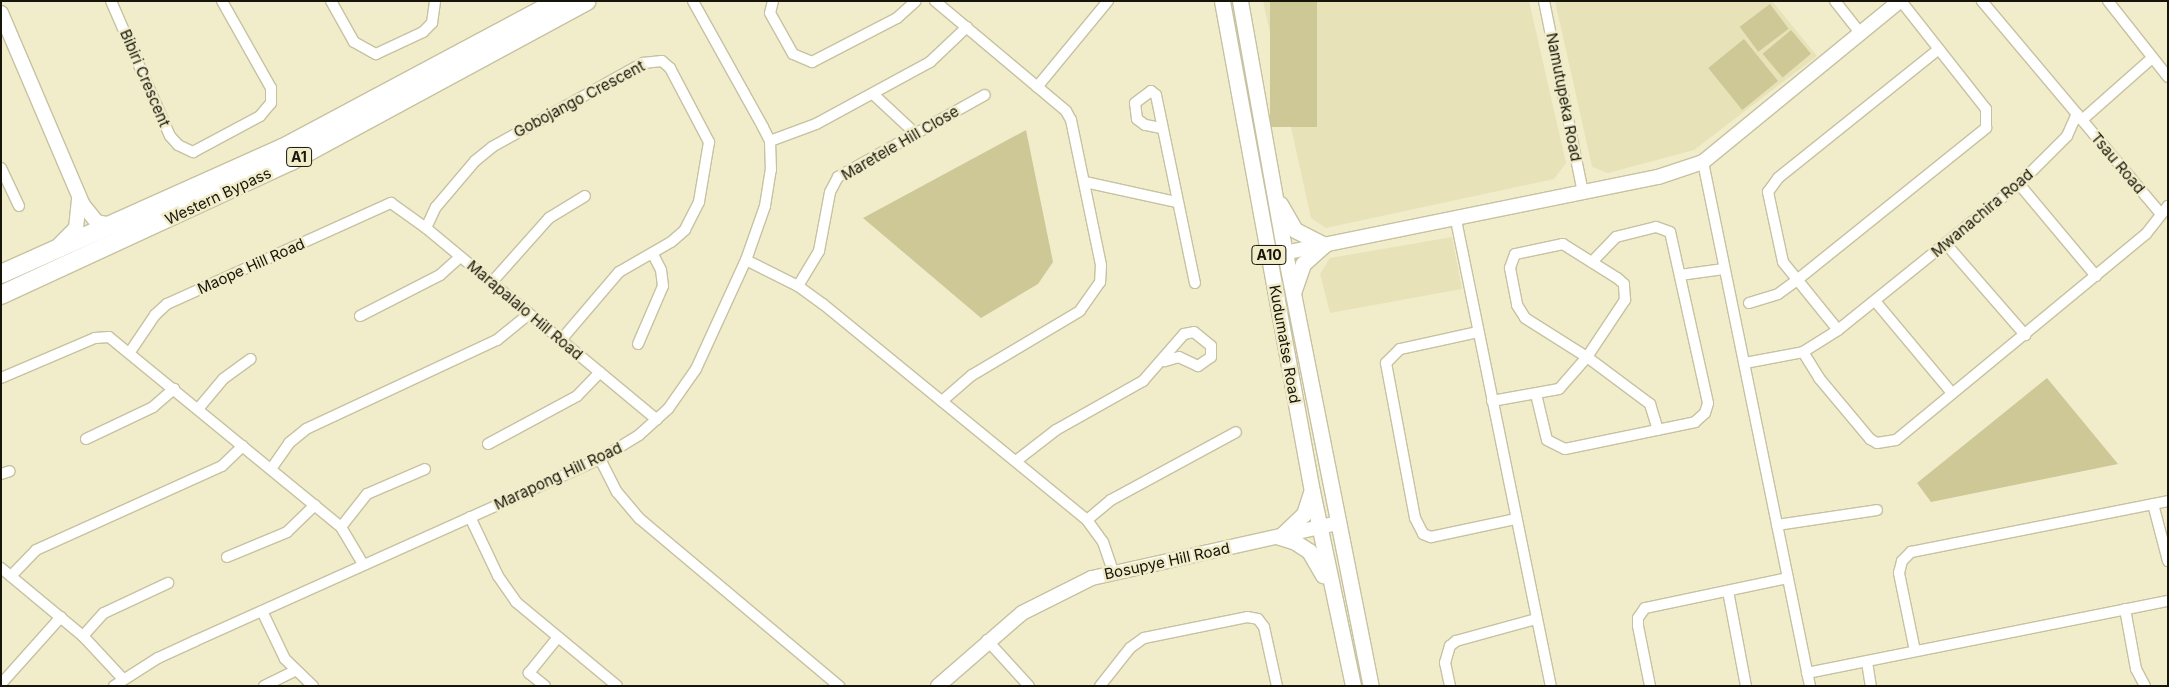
<!DOCTYPE html>
<style>
body{margin:0}
#map{position:relative;width:2169px;height:687px;overflow:hidden;background:#f1edcb;font-family:Inter,sans-serif}
div>[style]{position:absolute}
[style*='--x']{left:calc(var(--x)*1px);top:calc(var(--y)*1px);width:calc(var(--w)*1px);rotate:calc(var(--a)*1deg)}
.built>*{inset:0;background:#e8e2b8}
.green>*{inset:0;background:#cec796;transform-origin:0 0}
.roads{filter:drop-shadow(1px 0 #c6c2a1) drop-shadow(-1px 0 #c6c2a1) drop-shadow(0 1px #c6c2a1) drop-shadow(0 -1px #c6c2a1)}
.street>*{height:10px;margin:-5px;padding:0 5px;transform-origin:5px;border-radius:5px;background:#fff}
.secondary>*{height:14px;margin:-7px;padding:0 7px;transform-origin:7px;border-radius:7px;background:#fff}
.primary>*{height:15px;margin:-7.5px;padding:0 7.5px;transform-origin:7.5px;border-radius:7.5px;background:#fff}
.highway>*{height:18px;margin:-9px;padding:0 9px;transform-origin:9px;border-radius:9px;background:#fff}
span{translate:-50% -50%;white-space:nowrap;text-align:center;line-height:1.15;-webkit-text-stroke:5px #f1edcb;paint-order:stroke}
.shield-label span{padding:1px 4px;background:#f1edcb;border:1px solid;border-radius:4px;-webkit-text-stroke-width:0}
.shield-label{font-size:14px;color:#171509;font-weight:700}
.street-label{font-size:15px;color:#171509}
.frame{position:absolute;inset:0;border:2px solid #171509;pointer-events:none}
</style>
<div id="map">
<div class="built">
<i style="clip-path:polygon(1263px 1px,1529px 1px,1566px 163px,1554px 179px,1326px 228px,1311px 218px)"></i>
<i style="clip-path:polygon(1555px 1px,1772px 1px,1817px 56px,1694px 150px,1608px 173px,1592px 167px)"></i>
<i style="clip-path:polygon(1452px 237px,1462px 289px,1330px 313px,1320px 274px,1330px 258px)"></i>
</div>
<div class="green">
<i style="left:1270px;top:1px;width:47px;height:126px"></i>
<i style="left:1770px;top:4px;width:31px;height:38px;rotate:53deg"></i>
<i style="left:1791px;top:30px;width:31px;height:37px;rotate:50deg"></i>
<i style="left:1744px;top:39px;width:54px;height:46px;rotate:51deg"></i>
<i style="clip-path:polygon(1026px 130px,1053px 262px,1038px 284px,981px 318px,863px 218px)"></i>
<i style="clip-path:polygon(2047px 378px,2118px 464px,1931px 502px,1917px 483px)"></i>
</div>
<div class="roads">
<div class="street">
<i style="--x:111;--y:1;--w:147;--a:66.4"></i>
<i style="--x:170;--y:136;--w:12;--a:48"></i>
<i style="--x:178;--y:145;--w:17;--a:25"></i>
<i style="--x:193;--y:152;--w:76;--a:-28.2"></i>
<i style="--x:260;--y:116;--w:17;--a:-50"></i>
<i style="--x:271;--y:103;--w:15;--a:-90"></i>
<i style="--x:271;--y:88;--w:100;--a:-119.4"></i>
<i style="--x:331;--y:1;--w:47;--a:60.7"></i>
<i style="--x:354;--y:42;--w:25;--a:29"></i>
<i style="--x:376;--y:54;--w:52;--a:-25.1"></i>
<i style="--x:423;--y:32;--w:13;--a:-45"></i>
<i style="--x:432;--y:23;--w:22;--a:-82"></i>
<i style="--x:773;--y:1;--w:12;--a:104"></i>
<i style="--x:770;--y:13;--w:47;--a:60.7"></i>
<i style="--x:793;--y:54;--w:21;--a:23"></i>
<i style="--x:812;--y:62;--w:96;--a:-27.4"></i>
<i style="--x:897;--y:18;--w:25;--a:-42"></i>
<i style="--x:935;--y:1;--w:171;--a:40"></i>
<i style="--x:1066;--y:111;--w:10;--a:61"></i>
<i style="--x:1071;--y:120;--w:148;--a:78.3"></i>
<i style="--x:1101;--y:265;--w:17;--a:93"></i>
<i style="--x:1100;--y:282;--w:35;--a:125"></i>
<i style="--x:1080;--y:311;--w:126;--a:149.3"></i>
<i style="--x:972;--y:375;--w:40;--a:139"></i>
<i style="--x:1544;--y:1;--w:196;--a:78.5"></i>
<i style="--x:1835;--y:1;--w:42;--a:51.8"></i>
<i style="--x:2108;--y:1;--w:97;--a:51.7"></i>
<i style="--x:1037;--y:87;--w:112;--a:-50.5"></i>
<i style="--x:873;--y:94;--w:57;--a:42.9"></i>
<i style="--x:2077;--y:114;--w:129;--a:50"></i>
<i style="--x:2082;--y:120;--w:94;--a:-41.5"></i>
<i style="--x:1161;--y:128;--w:16;--a:-169"></i>
<i style="--x:1145;--y:125;--w:10;--a:-143"></i>
<i style="--x:1137;--y:119;--w:16;--a:-97"></i>
<i style="--x:1135;--y:103;--w:20;--a:-37"></i>
<i style="--x:1151;--y:91;--w:6;--a:39"></i>
<i style="--x:1156;--y:95;--w:192;--a:78.3"></i>
<i style="--x:770;--y:141;--w:49;--a:-20.3"></i>
<i style="--x:816;--y:124;--w:130;--a:-28.5"></i>
<i style="--x:930;--y:62;--w:51;--a:-43.4"></i>
<i style="--x:1703;--y:162;--w:535;--a:78.46"></i>
<i style="--x:1;--y:168;--w:42;--a:64.7"></i>
<i style="--x:1085;--y:182;--w:94;--a:12.3"></i>
<i style="--x:2019;--y:184;--w:120;--a:50.1"></i>
<i style="--x:1456;--y:220;--w:476;--a:78.5"></i>
<i style="--x:426;--y:228;--w:23;--a:-65"></i>
<i style="--x:436;--y:207;--w:60;--a:-49.7"></i>
<i style="--x:475;--y:161;--w:22;--a:-39"></i>
<i style="--x:492;--y:147;--w:173;--a:-29.1"></i>
<i style="--x:643;--y:63;--w:19;--a:-6"></i>
<i style="--x:662;--y:61;--w:11;--a:41"></i>
<i style="--x:670;--y:68;--w:84;--a:62.2"></i>
<i style="--x:709;--y:142;--w:61;--a:99.5"></i>
<i style="--x:699;--y:202;--w:31;--a:117"></i>
<i style="--x:685;--y:230;--w:18;--a:139"></i>
<i style="--x:671;--y:242;--w:60;--a:150"></i>
<i style="--x:619;--y:272;--w:89;--a:130.5"></i>
<i style="--x:1946;--y:244;--w:121;--a:49"></i>
<i style="--x:746;--y:260;--w:58;--a:26.6"></i>
<i style="--x:798;--y:286;--w:31;--a:36"></i>
<i style="--x:823;--y:304;--w:341;--a:39.3"></i>
<i style="--x:1087;--y:520;--w:27;--a:54"></i>
<i style="--x:1103;--y:542;--w:31;--a:71"></i>
<i style="--x:1680;--y:275;--w:44;--a:-7.8"></i>
<i style="--x:492;--y:282;--w:86;--a:-48.3"></i>
<i style="--x:549;--y:218;--w:42;--a:-31.4"></i>
<i style="--x:798;--y:286;--w:41;--a:-59"></i>
<i style="--x:819;--y:251;--w:60;--a:-79.4"></i>
<i style="--x:830;--y:192;--w:17;--a:-62"></i>
<i style="--x:838;--y:177;--w:168;--a:-29.2"></i>
<i style="--x:1875;--y:301;--w:120;--a:50.1"></i>
<i style="--x:1749;--y:303;--w:30;--a:-17"></i>
<i style="--x:1778;--y:294;--w:24;--a:-36"></i>
<i style="--x:1797;--y:280;--w:243;--a:-38.8"></i>
<i style="--x:1986;--y:128;--w:19;--a:-90"></i>
<i style="--x:1986;--y:109;--w:137;--a:-128.2"></i>
<i style="--x:360;--y:316;--w:90;--a:-27.1"></i>
<i style="--x:440;--y:275;--w:27;--a:-42"></i>
<i style="--x:1838;--y:330;--w:87;--a:-129"></i>
<i style="--x:1783;--y:262;--w:72;--a:-102.1"></i>
<i style="--x:1768;--y:192;--w:17;--a:-54"></i>
<i style="--x:1778;--y:178;--w:206;--a:-38.7"></i>
<i style="--x:1478;--y:332;--w:80;--a:167.7"></i>
<i style="--x:1400;--y:349;--w:20;--a:135"></i>
<i style="--x:1386;--y:363;--w:158;--a:79.4"></i>
<i style="--x:1415;--y:518;--w:18;--a:63"></i>
<i style="--x:1423;--y:534;--w:9;--a:21"></i>
<i style="--x:1431;--y:537;--w:87;--a:-12"></i>
<i style="--x:638;--y:344;--w:63;--a:-66.7"></i>
<i style="--x:663;--y:286;--w:16;--a:-97"></i>
<i style="--x:661;--y:270;--w:18;--a:-117"></i>
<i style="--x:130;--y:352;--w:45;--a:-56"></i>
<i style="--x:155;--y:315;--w:16;--a:-43"></i>
<i style="--x:167;--y:304;--w:246;--a:-24.3"></i>
<i style="--x:391;--y:203;--w:43;--a:35.5"></i>
<i style="--x:426;--y:228;--w:300;--a:39.7"></i>
<i style="--x:1803;--y:352;--w:31;--a:58"></i>
<i style="--x:1819;--y:378;--w:80;--a:50.1"></i>
<i style="--x:1870;--y:439;--w:8;--a:30"></i>
<i style="--x:1877;--y:443;--w:19;--a:-9"></i>
<i style="--x:1896;--y:440;--w:324;--a:-39.5"></i>
<i style="--x:2146;--y:234;--w:36;--a:-52"></i>
<i style="--x:1745;--y:363;--w:59;--a:-10.7"></i>
<i style="--x:1803;--y:352;--w:41;--a:-32.2"></i>
<i style="--x:1838;--y:330;--w:233;--a:-38.9"></i>
<i style="--x:2019;--y:184;--w:68;--a:-45"></i>
<i style="--x:2067;--y:136;--w:24;--a:-66"></i>
<i style="--x:2077;--y:114;--w:148;--a:-130.1"></i>
<i style="--x:1;--y:378;--w:102;--a:-23.1"></i>
<i style="--x:95;--y:338;--w:14;--a:-4"></i>
<i style="--x:109;--y:337;--w:300;--a:39.3"></i>
<i style="--x:341;--y:527;--w:43;--a:59.3"></i>
<i style="--x:1536;--y:394;--w:47;--a:76.6"></i>
<i style="--x:1547;--y:440;--w:20;--a:27"></i>
<i style="--x:1565;--y:449;--w:133;--a:-11.7"></i>
<i style="--x:1695;--y:422;--w:13;--a:-42"></i>
<i style="--x:1705;--y:413;--w:10;--a:-73"></i>
<i style="--x:1708;--y:403;--w:175;--a:-102.5"></i>
<i style="--x:1670;--y:232;--w:15;--a:-160"></i>
<i style="--x:1656;--y:227;--w:41;--a:166"></i>
<i style="--x:1616;--y:237;--w:35;--a:134"></i>
<i style="--x:1492;--y:401;--w:68;--a:-10.2"></i>
<i style="--x:1559;--y:389;--w:43;--a:-48.8"></i>
<i style="--x:1587;--y:357;--w:69;--a:-56.3"></i>
<i style="--x:1625;--y:300;--w:16;--a:-94"></i>
<i style="--x:1624;--y:284;--w:9;--a:-139"></i>
<i style="--x:1617;--y:278;--w:64;--a:-147.8"></i>
<i style="--x:1563;--y:244;--w:49;--a:168.2"></i>
<i style="--x:1515;--y:254;--w:15;--a:110"></i>
<i style="--x:1510;--y:268;--w:38;--a:79"></i>
<i style="--x:1517;--y:305;--w:15;--a:58"></i>
<i style="--x:1525;--y:318;--w:73;--a:32.2"></i>
<i style="--x:1587;--y:357;--w:79;--a:36.7"></i>
<i style="--x:1650;--y:404;--w:27;--a:73"></i>
<i style="--x:198;--y:409;--w:39;--a:-50"></i>
<i style="--x:223;--y:379;--w:34;--a:-36"></i>
<i style="--x:86;--y:439;--w:74;--a:-25.5"></i>
<i style="--x:153;--y:407;--w:28;--a:-41"></i>
<i style="--x:488;--y:444;--w:101;--a:-28.3"></i>
<i style="--x:577;--y:396;--w:33;--a:-46"></i>
<i style="--x:600;--y:459;--w:37;--a:63"></i>
<i style="--x:617;--y:492;--w:35;--a:50"></i>
<i style="--x:640;--y:519;--w:260;--a:40"></i>
<i style="--x:1016;--y:461;--w:51;--a:-37.8"></i>
<i style="--x:1056;--y:430;--w:100;--a:-29.4"></i>
<i style="--x:1143;--y:381;--w:62;--a:-48.9"></i>
<i style="--x:1184;--y:334;--w:10;--a:-11"></i>
<i style="--x:1194;--y:332;--w:22;--a:39"></i>
<i style="--x:1211;--y:346;--w:11;--a:90"></i>
<i style="--x:1211;--y:357;--w:16;--a:145"></i>
<i style="--x:1198;--y:366;--w:21;--a:-155"></i>
<i style="--x:1179;--y:357;--w:15;--a:164"></i>
<i style="--x:271;--y:469;--w:32;--a:-55"></i>
<i style="--x:289;--y:443;--w:22;--a:-39"></i>
<i style="--x:306;--y:429;--w:211;--a:-25"></i>
<i style="--x:497;--y:340;--w:41;--a:-39.1"></i>
<i style="--x:1;--y:474;--w:9;--a:-18"></i>
<i style="--x:2153;--y:504;--w:59;--a:75.3"></i>
<i style="--x:470;--y:517;--w:65;--a:64.6"></i>
<i style="--x:498;--y:576;--w:32;--a:55"></i>
<i style="--x:516;--y:602;--w:131;--a:39.7"></i>
<i style="--x:1087;--y:520;--w:31;--a:-40"></i>
<i style="--x:1111;--y:500;--w:142;--a:-28.5"></i>
<i style="--x:1777;--y:525;--w:101;--a:-8.5"></i>
<i style="--x:341;--y:527;--w:42;--a:-51.8"></i>
<i style="--x:367;--y:494;--w:63;--a:-23.3"></i>
<i style="--x:227;--y:557;--w:65;--a:-22.6"></i>
<i style="--x:287;--y:532;--w:39;--a:-44"></i>
<i style="--x:1;--y:568;--w:107;--a:39.7"></i>
<i style="--x:83;--y:636;--w:59;--a:47.1"></i>
<i style="--x:11;--y:576;--w:36;--a:-46"></i>
<i style="--x:36;--y:550;--w:204;--a:-24.3"></i>
<i style="--x:222;--y:466;--w:29;--a:-44"></i>
<i style="--x:1728;--y:591;--w:97;--a:79.3"></i>
<i style="--x:2125;--y:609;--w:61;--a:79.6"></i>
<i style="--x:2136;--y:669;--w:19;--a:62"></i>
<i style="--x:262;--y:611;--w:53;--a:64.4"></i>
<i style="--x:285;--y:659;--w:39;--a:44"></i>
<i style="--x:83;--y:636;--w:31;--a:-48"></i>
<i style="--x:104;--y:613;--w:71;--a:-25.1"></i>
<i style="--x:987;--y:640;--w:62;--a:47.6"></i>
<i style="--x:1915;--y:651;--w:80;--a:-101.6"></i>
<i style="--x:1899;--y:573;--w:12;--a:-76"></i>
<i style="--x:1902;--y:561;--w:13;--a:-45"></i>
<i style="--x:1911;--y:552;--w:262;--a:-11.2"></i>
<i style="--x:1867;--y:662;--w:24;--a:81"></i>
<i style="--x:1807;--y:673;--w:368;--a:-11.3"></i>
<i style="--x:1;--y:684;--w:90;--a:-48.2"></i>
<i style="--x:114;--y:686;--w:52;--a:-32.5"></i>
<i style="--x:158;--y:658;--w:41;--a:-24.7"></i>
<i style="--x:195;--y:641;--w:444;--a:-24.2"></i>
<i style="--x:600;--y:459;--w:46;--a:-31.6"></i>
<i style="--x:639;--y:435;--w:39;--a:-42"></i>
<i style="--x:668;--y:409;--w:49;--a:-55"></i>
<i style="--x:696;--y:369;--w:120;--a:-65.4"></i>
<i style="--x:746;--y:260;--w:57;--a:-70.6"></i>
<i style="--x:765;--y:206;--w:36;--a:-81"></i>
<i style="--x:771;--y:170;--w:29;--a:-92"></i>
<i style="--x:770;--y:141;--w:16;--a:-117"></i>
<i style="--x:763;--y:127;--w:144;--a:-119.1"></i>
<i style="--x:264;--y:686;--w:34;--a:-26"></i>
<i style="--x:545;--y:686;--w:21;--a:-141"></i>
<i style="--x:529;--y:673;--w:46;--a:-51.1"></i>
<i style="--x:1100;--y:686;--w:48;--a:-51.7"></i>
<i style="--x:1130;--y:648;--w:17;--a:-36"></i>
<i style="--x:1144;--y:638;--w:105;--a:-11.5"></i>
<i style="--x:1247;--y:617;--w:11;--a:10"></i>
<i style="--x:1258;--y:619;--w:10;--a:53"></i>
<i style="--x:1264;--y:627;--w:60;--a:77.6"></i>
<i style="--x:1450;--y:686;--w:24;--a:-102"></i>
<i style="--x:1445;--y:663;--w:18;--a:-74"></i>
<i style="--x:1450;--y:646;--w:8;--a:-40"></i>
<i style="--x:1456;--y:641;--w:83;--a:-15.4"></i>
<i style="--x:1650;--y:686;--w:61;--a:-101.3"></i>
<i style="--x:1638;--y:626;--w:8;--a:-90"></i>
<i style="--x:1638;--y:618;--w:12;--a:-55"></i>
<i style="--x:1645;--y:608;--w:145;--a:-11.9"></i>
</div>
<div class="secondary">
<i style="--x:1;--y:13;--w:209;--a:66.9"></i>
<i style="--x:83;--y:205;--w:22;--a:51"></i>
<i style="--x:97;--y:222;--w:16;--a:11"></i>
<i style="--x:59;--y:245;--w:24;--a:-45"></i>
<i style="--x:76;--y:228;--w:29;--a:-84"></i>
<i style="--x:1269;--y:256;--w:397;--a:-11.5"></i>
<i style="--x:1658;--y:177;--w:47;--a:-18.4"></i>
<i style="--x:1703;--y:162;--w:254;--a:-39.3"></i>
<i style="--x:938;--y:686;--w:111;--a:-41"></i>
<i style="--x:1022;--y:613;--w:78;--a:-26.6"></i>
<i style="--x:1092;--y:578;--w:253;--a:-12.6"></i>
</div>
<div class="primary">
<i style="--x:1222;--y:1;--w:498;--a:79.6"></i>
<i style="--x:1312;--y:491;--w:199;--a:78.1"></i>
<i style="--x:1240;--y:1;--w:256;--a:79.9"></i>
<i style="--x:1285;--y:253;--w:441;--a:78.8"></i>
<i style="--x:1280;--y:204;--w:30;--a:60"></i>
<i style="--x:1295;--y:230;--w:33;--a:27"></i>
<i style="--x:1294;--y:290;--w:28;--a:-71"></i>
<i style="--x:1303;--y:264;--w:28;--a:-42"></i>
<i style="--x:1280;--y:537;--w:16;--a:18"></i>
<i style="--x:1295;--y:542;--w:17;--a:33"></i>
<i style="--x:1309;--y:551;--w:28;--a:60"></i>
<i style="--x:1280;--y:537;--w:33;--a:-44"></i>
<i style="--x:1304;--y:514;--w:22;--a:-72"></i>
</div>
<div class="highway">
<i style="--x:1;--y:274;--w:309;--a:-24.1"></i>
<i style="--x:283;--y:148;--w:312;--a:-28.1"></i>
<i style="--x:1;--y:295;--w:319;--a:-24.8"></i>
<i style="--x:291;--y:161;--w:336;--a:-28.4"></i>
</div>
</div>
<div class="shield-label">
<span style="left:299px;top:157px">A1</span>
<span style="left:1269px;top:255px">A10</span>
</div>
<div class="street-label">
<span style="left:145px;top:78px;rotate:67deg">Bibiri Crescent</span>
<span style="left:1564px;top:97px;rotate:79deg">Namutupeka Road</span>
<span style="left:579px;top:99px;rotate:-28deg">Gobojango Crescent</span>
<span style="left:900px;top:143px;rotate:-30deg">Maretele Hill Close</span>
<span style="left:2118px;top:163px;rotate:50deg">Tsau Road</span>
<span style="left:218px;top:196px;rotate:-25deg">Western Bypass</span>
<span style="left:1982px;top:213px;rotate:-40deg">Mwanachira Road</span>
<span style="left:251px;top:266px;rotate:-24deg">Maope Hill Road</span>
<span style="left:525px;top:310px;rotate:40deg">Marapalalo Hill Road</span>
<span style="left:1285px;top:344px;rotate:80deg">Kudumatse Road</span>
<span style="left:558px;top:476px;rotate:-25deg">Marapong Hill Road</span>
<span style="left:1167px;top:561px;rotate:-12deg">Bosupye Hill Road</span>
</div>
<div class="frame"></div>
</div>
